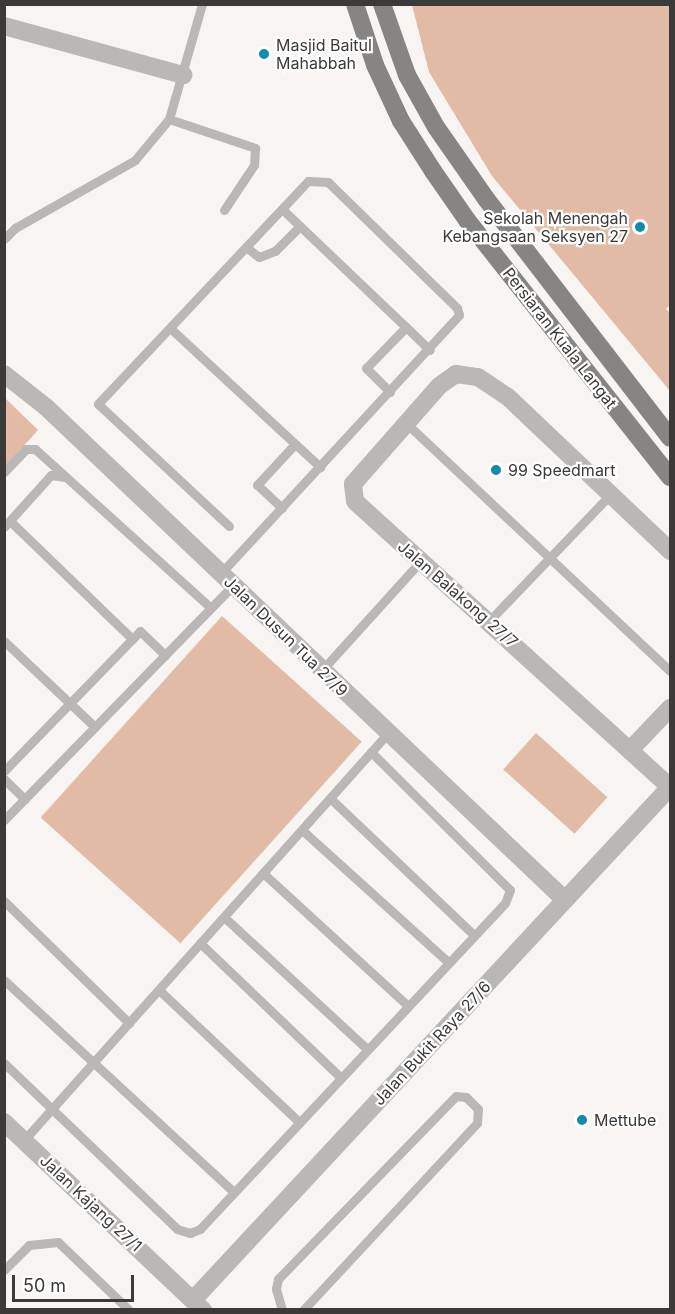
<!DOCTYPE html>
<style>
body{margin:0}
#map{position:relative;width:675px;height:1314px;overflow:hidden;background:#f7f4f2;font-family:Inter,sans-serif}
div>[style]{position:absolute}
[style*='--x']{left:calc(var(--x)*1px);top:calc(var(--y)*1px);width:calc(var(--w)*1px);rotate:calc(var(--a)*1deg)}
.green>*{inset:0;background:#e1bba6;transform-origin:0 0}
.service>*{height:9px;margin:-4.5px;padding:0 4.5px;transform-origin:4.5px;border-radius:4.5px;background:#b9b8b7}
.minor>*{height:18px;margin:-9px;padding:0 9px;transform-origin:9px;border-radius:9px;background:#b9b8b7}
.primary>*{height:18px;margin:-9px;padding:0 9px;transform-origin:9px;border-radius:9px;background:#878583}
.dots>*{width:16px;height:16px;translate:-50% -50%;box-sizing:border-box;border:3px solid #fff;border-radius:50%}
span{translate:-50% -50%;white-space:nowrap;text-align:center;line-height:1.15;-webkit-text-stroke:4.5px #fff;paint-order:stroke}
.poi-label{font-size:16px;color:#3b3a39}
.left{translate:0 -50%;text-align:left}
.right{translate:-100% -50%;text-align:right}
.street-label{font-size:16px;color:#3b3a39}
.frame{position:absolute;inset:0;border:6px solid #3b3a39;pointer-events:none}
.scale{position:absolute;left:12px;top:1275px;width:122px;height:27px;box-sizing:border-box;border:3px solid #3b3a39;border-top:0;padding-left:8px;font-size:18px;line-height:21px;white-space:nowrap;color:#3b3a39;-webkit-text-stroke:4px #fff;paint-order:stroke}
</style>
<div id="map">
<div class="green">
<i style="clip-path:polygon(412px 5px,670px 5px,670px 305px,666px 309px,670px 313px,670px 391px,492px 176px,429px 72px)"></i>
<i style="clip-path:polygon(5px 398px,38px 430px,5px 467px)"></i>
<i style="left:222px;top:616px;width:188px;height:271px;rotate:42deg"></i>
<i style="left:536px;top:733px;width:96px;height:49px;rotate:42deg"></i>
</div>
<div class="service">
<i style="--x:169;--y:119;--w:91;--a:18.6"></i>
<i style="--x:255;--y:148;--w:17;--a:93"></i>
<i style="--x:254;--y:165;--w:54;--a:123.7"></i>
<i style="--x:282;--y:209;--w:171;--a:43.6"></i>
<i style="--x:406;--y:327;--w:57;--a:134.3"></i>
<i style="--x:366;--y:368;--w:34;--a:45"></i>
<i style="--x:4;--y:239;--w:16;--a:-45"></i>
<i style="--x:15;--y:228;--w:138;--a:-29.5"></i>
<i style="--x:135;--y:160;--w:53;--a:-50.3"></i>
<i style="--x:169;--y:119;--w:120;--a:-74"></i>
<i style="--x:246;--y:247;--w:16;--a:38"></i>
<i style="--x:259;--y:257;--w:17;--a:-21"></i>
<i style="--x:275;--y:251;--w:35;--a:-45"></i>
<i style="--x:406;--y:327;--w:33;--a:44"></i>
<i style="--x:170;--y:328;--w:205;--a:42.8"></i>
<i style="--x:407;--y:424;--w:361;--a:43.2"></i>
<i style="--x:4;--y:472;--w:32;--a:-46"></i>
<i style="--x:26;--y:449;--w:9;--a:0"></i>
<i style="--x:35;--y:449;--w:42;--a:42.1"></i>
<i style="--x:282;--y:508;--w:34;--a:-137"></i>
<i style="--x:257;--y:485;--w:56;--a:-47.2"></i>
<i style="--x:10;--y:521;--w:170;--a:44"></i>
<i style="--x:4;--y:527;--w:70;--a:-47.9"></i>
<i style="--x:51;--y:475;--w:15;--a:8"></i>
<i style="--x:66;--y:477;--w:195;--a:42.1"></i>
<i style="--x:221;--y:573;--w:351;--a:-47.3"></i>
<i style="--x:459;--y:315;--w:7;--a:-106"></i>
<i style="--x:457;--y:308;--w:180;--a:-135.7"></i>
<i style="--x:328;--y:182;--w:20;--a:-177"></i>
<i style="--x:308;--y:181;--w:306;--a:133.3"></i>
<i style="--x:98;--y:404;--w:179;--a:43"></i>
<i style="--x:489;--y:621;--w:175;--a:-46.2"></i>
<i style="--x:4;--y:641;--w:125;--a:43.4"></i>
<i style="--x:322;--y:670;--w:146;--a:-47.8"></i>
<i style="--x:4;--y:771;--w:195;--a:-45.8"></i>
<i style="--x:140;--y:631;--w:35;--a:44"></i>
<i style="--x:4;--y:779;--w:29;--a:44"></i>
<i style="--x:330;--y:798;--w:199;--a:43.6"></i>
<i style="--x:4;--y:820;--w:328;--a:-45.7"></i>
<i style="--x:302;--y:830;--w:197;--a:42.1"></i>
<i style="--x:263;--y:873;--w:195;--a:42.5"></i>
<i style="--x:4;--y:901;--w:175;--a:44.3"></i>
<i style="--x:224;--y:917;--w:193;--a:42.7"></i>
<i style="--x:200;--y:943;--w:192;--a:43.7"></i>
<i style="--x:4;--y:980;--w:313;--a:42.7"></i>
<i style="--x:159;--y:990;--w:191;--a:43.3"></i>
<i style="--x:4;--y:1063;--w:240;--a:43.8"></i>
<i style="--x:177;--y:1229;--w:14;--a:17"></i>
<i style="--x:190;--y:1233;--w:11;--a:-22"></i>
<i style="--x:200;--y:1229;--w:446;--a:-46.9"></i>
<i style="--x:505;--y:903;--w:14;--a:-69"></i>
<i style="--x:510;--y:890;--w:196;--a:-135.2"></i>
<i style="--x:24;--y:1140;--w:546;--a:-48.19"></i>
<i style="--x:4;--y:1270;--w:35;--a:-45"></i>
<i style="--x:29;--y:1245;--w:29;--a:-6"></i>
<i style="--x:58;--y:1242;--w:98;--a:43.8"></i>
<i style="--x:282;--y:1310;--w:22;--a:-106"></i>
<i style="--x:276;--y:1289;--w:10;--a:-79"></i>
<i style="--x:278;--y:1279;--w:255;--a:-45.8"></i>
<i style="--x:456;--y:1096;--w:10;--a:6"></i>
<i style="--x:466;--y:1097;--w:17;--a:45"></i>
<i style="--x:478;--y:1109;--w:14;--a:94"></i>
<i style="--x:477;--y:1123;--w:255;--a:132.9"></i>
</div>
<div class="minor">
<i style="--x:4;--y:26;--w:186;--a:15.3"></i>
<i style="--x:4;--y:374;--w:53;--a:38.2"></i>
<i style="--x:46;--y:407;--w:716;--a:43.53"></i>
<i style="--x:631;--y:749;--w:57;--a:-46.4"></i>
<i style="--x:670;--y:787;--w:425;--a:-137.8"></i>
<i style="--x:355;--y:501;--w:17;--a:-97"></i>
<i style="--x:353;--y:484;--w:130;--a:-48.7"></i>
<i style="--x:439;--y:386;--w:21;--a:-35"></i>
<i style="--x:456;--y:374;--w:22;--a:8"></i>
<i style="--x:478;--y:377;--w:36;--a:34"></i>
<i style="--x:508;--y:397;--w:224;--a:43.5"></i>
<i style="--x:4;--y:1122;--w:274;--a:43.4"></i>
<i style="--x:193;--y:1300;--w:700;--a:-47.08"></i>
</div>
<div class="primary">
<i style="--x:355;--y:4;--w:64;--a:71.8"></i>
<i style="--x:375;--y:65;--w:62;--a:65.1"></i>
<i style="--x:401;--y:121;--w:59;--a:57.4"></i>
<i style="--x:433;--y:171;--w:60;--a:55.2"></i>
<i style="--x:467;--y:220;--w:328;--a:51.7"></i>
<i style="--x:382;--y:4;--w:75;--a:70.6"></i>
<i style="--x:407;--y:75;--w:60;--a:60.9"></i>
<i style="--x:436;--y:127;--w:89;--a:55.1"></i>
<i style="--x:487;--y:200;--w:300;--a:52.4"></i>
</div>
<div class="dots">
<i style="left:264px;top:54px;background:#108bad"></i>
<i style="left:640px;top:227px;background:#108bad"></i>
<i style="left:496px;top:470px;background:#108bad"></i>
<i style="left:582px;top:1120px;background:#108bad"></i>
</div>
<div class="poi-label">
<span class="left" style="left:276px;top:54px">Masjid Baitul<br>Mahabbah</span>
<span class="right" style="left:628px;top:227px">Sekolah Menengah<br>Kebangsaan Seksyen 27</span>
<span class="left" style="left:508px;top:470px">99 Speedmart</span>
<span class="left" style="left:594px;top:1120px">Mettube</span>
</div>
<div class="street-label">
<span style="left:560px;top:338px;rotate:52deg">Persiaran Kuala Langat</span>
<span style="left:458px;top:594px;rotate:41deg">Jalan Balakong 27/7</span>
<span style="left:286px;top:636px;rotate:44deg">Jalan Dusun Tua 27/9</span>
<span style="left:432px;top:1043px;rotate:-47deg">Jalan Bukit Raya 27/6</span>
<span style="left:91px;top:1203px;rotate:43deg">Jalan Kajang 27/1</span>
</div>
<div class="frame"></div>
<div class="scale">50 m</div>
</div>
